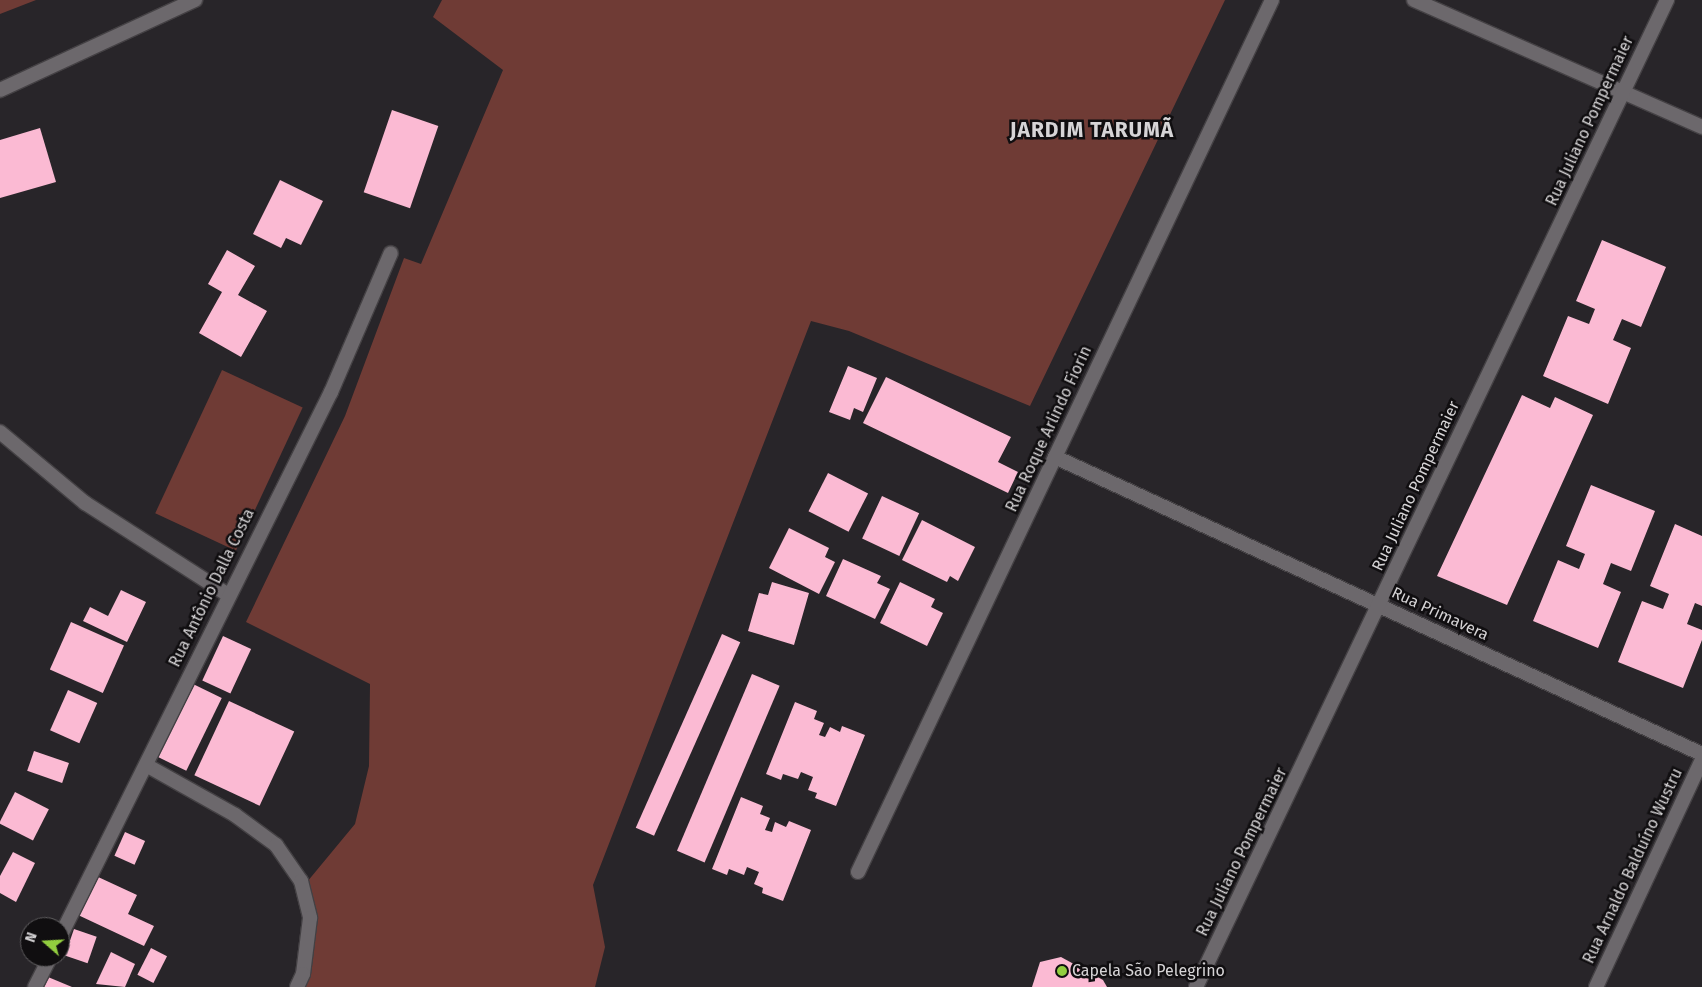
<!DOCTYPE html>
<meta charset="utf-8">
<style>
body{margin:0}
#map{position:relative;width:1702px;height:987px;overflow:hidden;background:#282529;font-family:"Fira Sans",sans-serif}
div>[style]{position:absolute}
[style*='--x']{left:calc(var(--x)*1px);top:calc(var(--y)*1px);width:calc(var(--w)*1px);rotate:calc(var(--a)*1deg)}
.green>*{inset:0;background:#6f3b35;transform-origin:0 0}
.building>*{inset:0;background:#fbbad3;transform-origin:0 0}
.roads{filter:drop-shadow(1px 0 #444144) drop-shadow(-1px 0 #444144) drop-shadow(0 1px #444144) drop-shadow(0 -1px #444144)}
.minor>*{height:14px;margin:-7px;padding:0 7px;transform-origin:7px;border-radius:7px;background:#6c686c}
.dots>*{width:14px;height:14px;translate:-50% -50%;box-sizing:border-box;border:2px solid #100e10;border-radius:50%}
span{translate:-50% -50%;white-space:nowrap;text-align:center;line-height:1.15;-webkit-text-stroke:5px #100e10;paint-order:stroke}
.street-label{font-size:16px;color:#d6d4d6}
.poi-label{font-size:16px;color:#d6d4d6}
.left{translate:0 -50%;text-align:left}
.district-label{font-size:21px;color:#d6d4d6;font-weight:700;letter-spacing:1px}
.north{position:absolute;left:20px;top:917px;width:50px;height:50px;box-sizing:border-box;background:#100e10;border:1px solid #5f5d5f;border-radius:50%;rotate:289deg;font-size:14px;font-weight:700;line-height:20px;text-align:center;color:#d6d4d6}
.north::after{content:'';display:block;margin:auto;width:18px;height:22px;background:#92cd3f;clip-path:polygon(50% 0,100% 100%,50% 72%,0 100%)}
</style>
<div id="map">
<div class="green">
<i style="clip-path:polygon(0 0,36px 0,0 14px)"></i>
<i style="clip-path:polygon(442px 0,1225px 0,1030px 406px,849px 331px,811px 321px,593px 885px,605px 947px,595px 987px,303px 987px,307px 882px,355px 824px,369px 766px,370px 684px,246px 622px,345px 416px,404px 258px,421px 264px,503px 70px,433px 17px)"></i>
<i style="left:222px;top:370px;width:89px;height:158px;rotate:25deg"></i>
</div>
<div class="building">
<i style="left:392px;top:110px;width:49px;height:87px;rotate:19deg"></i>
<i style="clip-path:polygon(40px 128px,56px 182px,0 198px,0 140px)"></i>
<i style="clip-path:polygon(280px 180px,323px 201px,301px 245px,286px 238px,281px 248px,253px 234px)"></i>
<i style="clip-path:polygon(1602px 240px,1666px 267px,1641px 327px,1622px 319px,1613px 340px,1631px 348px,1608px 404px,1543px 376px,1568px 316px,1589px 324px,1595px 309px,1576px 301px)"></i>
<i style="clip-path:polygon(227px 250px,255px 266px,238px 295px,267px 311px,241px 357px,199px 333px,222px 292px,208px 284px)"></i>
<i style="clip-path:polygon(848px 366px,877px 378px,863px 412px,854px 408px,850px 420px,829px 412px)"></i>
<i style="clip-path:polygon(886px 377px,1011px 437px,998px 462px,1018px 472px,1008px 493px,863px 423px)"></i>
<i style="clip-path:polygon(1522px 395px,1550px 408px,1555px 397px,1593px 415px,1507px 605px,1437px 576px)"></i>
<i style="left:828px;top:473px;width:45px;height:43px;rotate:27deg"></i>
<i style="clip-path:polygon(1591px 485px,1655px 511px,1631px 571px,1611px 563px,1603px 584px,1621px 592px,1598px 648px,1533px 621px,1558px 560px,1579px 569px,1585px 554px,1566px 546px)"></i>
<i style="left:882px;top:496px;width:41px;height:47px;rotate:25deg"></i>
<i style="clip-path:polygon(922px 520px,975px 547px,958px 581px,950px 576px,947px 582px,902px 560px)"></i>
<i style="clip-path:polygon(1675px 524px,1702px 536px,1702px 606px,1695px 603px,1687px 624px,1702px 630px,1702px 640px,1683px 688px,1618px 662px,1642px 601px,1663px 609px,1669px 594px,1650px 586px)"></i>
<i style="clip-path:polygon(789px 528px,829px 548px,825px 557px,835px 562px,819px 594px,769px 568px)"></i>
<i style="clip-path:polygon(843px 559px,881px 576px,877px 583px,890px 589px,875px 619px,826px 596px)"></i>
<i style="clip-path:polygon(772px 582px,809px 593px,794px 645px,748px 631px,759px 593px,768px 595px)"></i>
<i style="clip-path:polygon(900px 582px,935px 599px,931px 607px,943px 613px,927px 646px,880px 623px)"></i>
<i style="clip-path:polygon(121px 590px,146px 602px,127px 642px,83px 621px,90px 607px,108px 616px)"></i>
<i style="left:71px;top:622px;width:58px;height:52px;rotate:24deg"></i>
<i style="left:722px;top:634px;width:20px;height:212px;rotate:24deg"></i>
<i style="left:223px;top:636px;width:31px;height:49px;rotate:25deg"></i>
<i style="left:752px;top:674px;width:30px;height:192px;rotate:23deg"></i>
<i style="left:193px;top:684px;width:32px;height:81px;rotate:26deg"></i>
<i style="left:68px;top:690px;width:32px;height:44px;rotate:24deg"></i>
<i style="left:229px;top:701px;width:72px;height:82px;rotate:25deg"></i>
<i style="clip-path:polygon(795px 702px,817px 711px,814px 719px,824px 723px,819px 735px,825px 737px,830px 727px,840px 732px,842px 726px,865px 735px,836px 806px,815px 798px,817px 793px,808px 790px,813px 777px,801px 772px,798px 779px,783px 774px,781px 780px,766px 774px)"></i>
<i style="left:34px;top:751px;width:37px;height:21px;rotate:19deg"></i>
<i style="left:15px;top:792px;width:38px;height:35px;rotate:27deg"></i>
<i style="clip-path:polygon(741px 797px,763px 806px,760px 814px,770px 818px,765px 830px,772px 832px,775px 822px,786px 827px,789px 821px,811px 830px,783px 901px,762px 893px,763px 888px,754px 884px,759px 872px,747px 867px,744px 875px,729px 869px,727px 875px,712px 869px)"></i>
<i style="left:125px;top:832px;width:22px;height:26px;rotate:24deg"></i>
<i style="clip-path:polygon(13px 852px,35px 863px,16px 902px,0 893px,0 876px)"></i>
<i style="clip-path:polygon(96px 876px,137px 895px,128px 914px,154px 926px,144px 946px,78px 915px)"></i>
<i style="left:74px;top:929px;width:24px;height:28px;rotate:19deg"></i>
<i style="left:151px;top:948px;width:18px;height:30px;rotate:27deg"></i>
<i style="clip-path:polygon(111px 952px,135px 964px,125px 987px,96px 984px)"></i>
<i style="clip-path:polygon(1061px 957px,1103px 980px,1107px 987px,1032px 987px,1040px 962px)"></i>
<i style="clip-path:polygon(48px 977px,72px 987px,44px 987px)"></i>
</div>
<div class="roads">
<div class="minor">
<i style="--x:1414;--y:0;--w:315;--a:23.8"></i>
<i style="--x:0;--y:90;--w:215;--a:-24.8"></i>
<i style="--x:0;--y:432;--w:111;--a:39.9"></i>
<i style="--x:85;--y:503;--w:169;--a:32.7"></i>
<i style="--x:1055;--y:457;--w:712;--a:24.66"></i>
<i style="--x:146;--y:765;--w:102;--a:29.3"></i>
<i style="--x:235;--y:815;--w:51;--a:36.2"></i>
<i style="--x:276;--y:845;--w:44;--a:55.2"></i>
<i style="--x:301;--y:881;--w:38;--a:76"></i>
<i style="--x:310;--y:918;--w:56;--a:97.1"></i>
<i style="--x:303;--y:974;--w:14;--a:115"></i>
<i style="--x:858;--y:872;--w:965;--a:-64.6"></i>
<i style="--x:60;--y:937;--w:609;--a:-63.56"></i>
<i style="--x:331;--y:392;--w:151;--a:-66.7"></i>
<i style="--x:35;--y:987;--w:34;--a:-63"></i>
<i style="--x:1196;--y:987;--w:1094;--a:-64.49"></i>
<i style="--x:1596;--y:987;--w:251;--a:-65"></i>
</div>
</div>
<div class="dots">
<i style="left:1062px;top:971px;background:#92cd3f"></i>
</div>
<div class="street-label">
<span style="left:1590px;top:121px;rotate:-65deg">Rua Juliano Pompermaier</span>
<span style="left:1049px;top:429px;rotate:-65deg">Rua Roque Arlindo Fiorin</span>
<span style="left:1416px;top:486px;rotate:-65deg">Rua Juliano Pompermaier</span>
<span style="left:212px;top:588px;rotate:-64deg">Rua Antônio Dalla Costa</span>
<span style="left:1440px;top:614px;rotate:25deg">Rua Primavera</span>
<span style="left:1242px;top:852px;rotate:-64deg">Rua Juliano Pompermaier</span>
<span style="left:1633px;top:866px;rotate:-65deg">Rua Arnaldo Balduíno Wustru</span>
</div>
<div class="poi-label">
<span class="left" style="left:1072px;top:971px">Capela São Pelegrino</span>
</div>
<div class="district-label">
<span style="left:1092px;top:130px">JARDIM TARUMÃ</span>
</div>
<div class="north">N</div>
</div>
